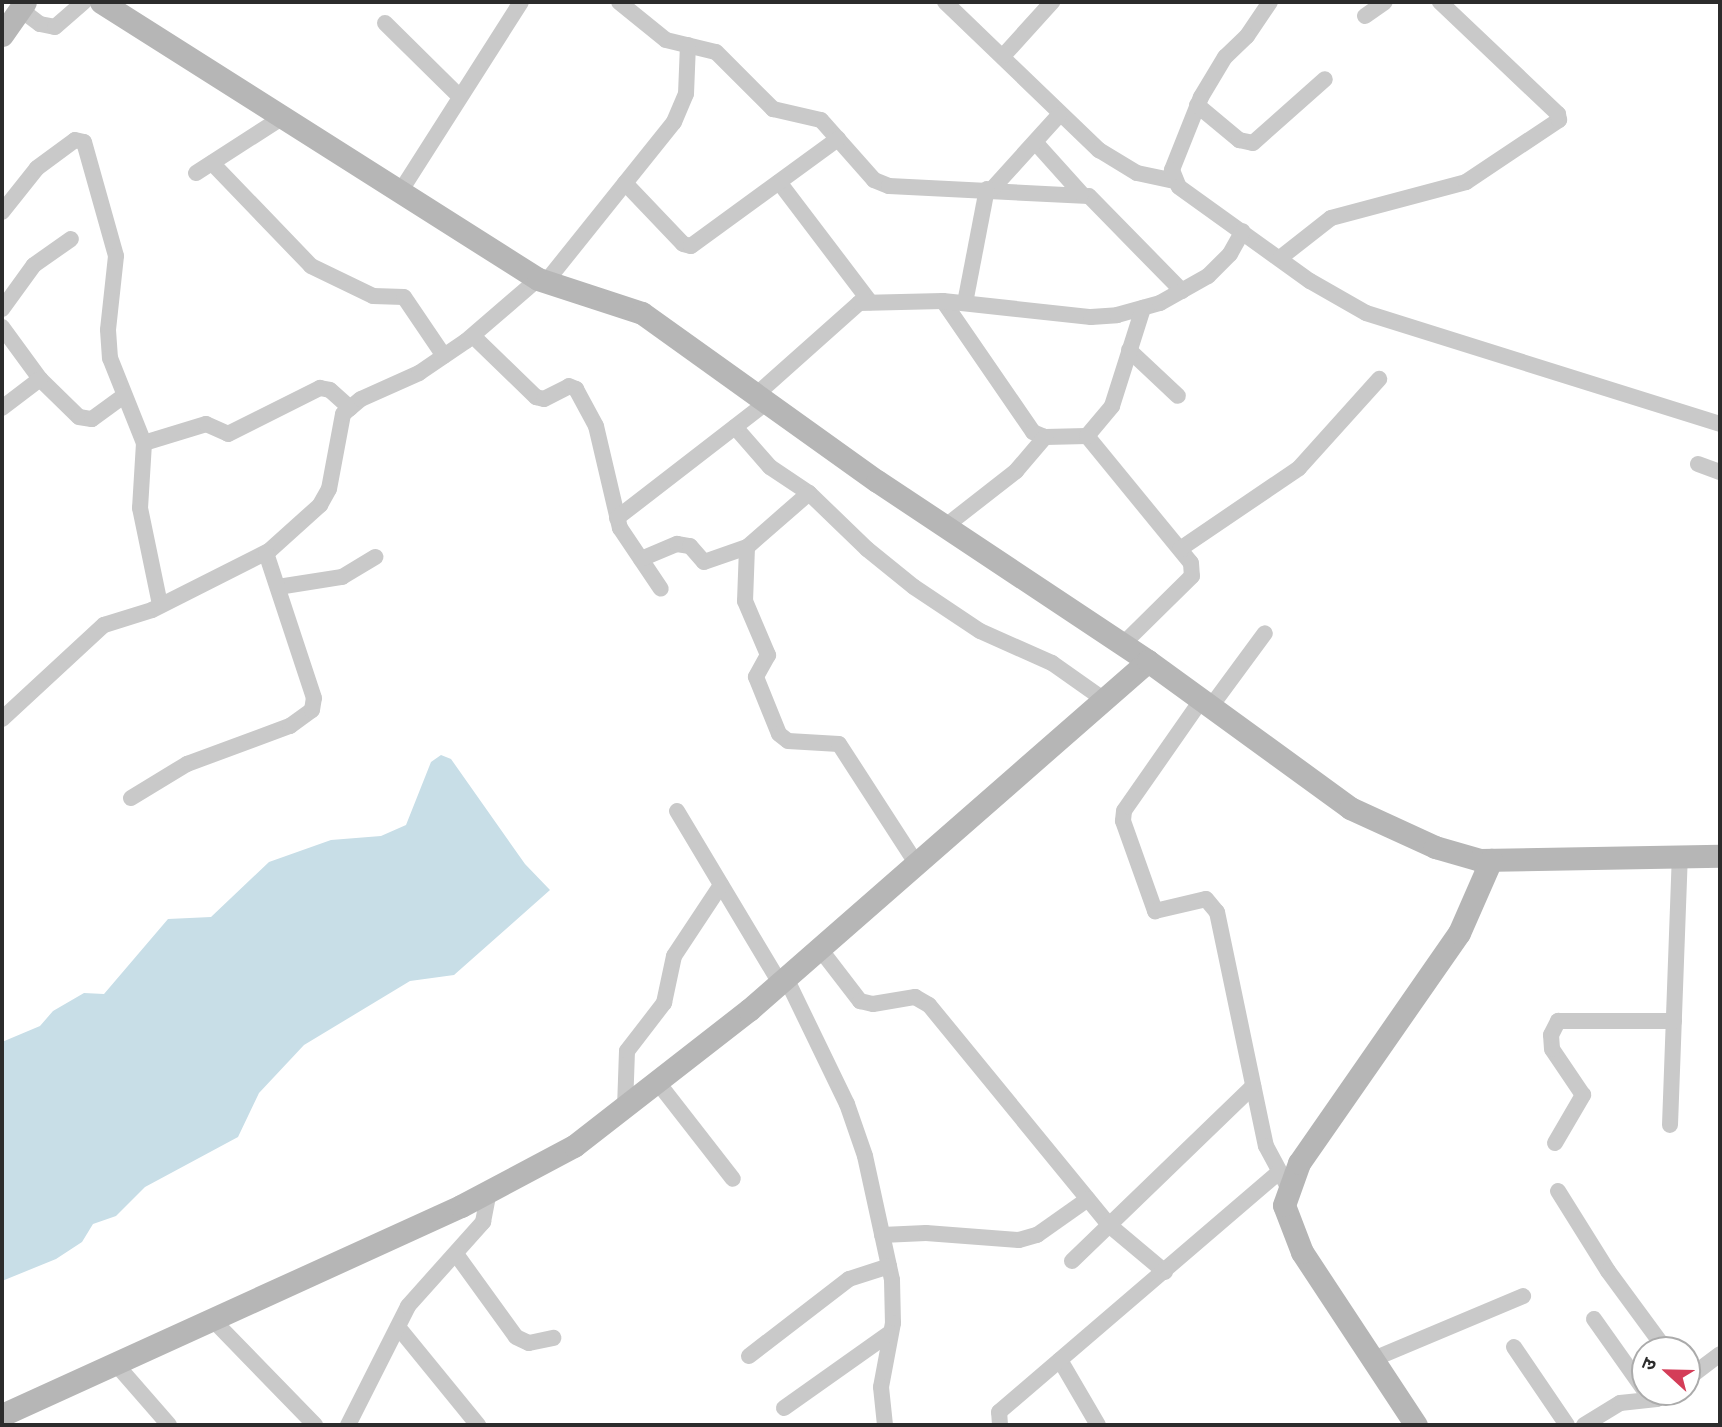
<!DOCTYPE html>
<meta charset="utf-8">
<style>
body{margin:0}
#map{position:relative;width:1722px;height:1427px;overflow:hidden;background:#fff;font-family:"Archivo Narrow","Noto Sans Devanagari",sans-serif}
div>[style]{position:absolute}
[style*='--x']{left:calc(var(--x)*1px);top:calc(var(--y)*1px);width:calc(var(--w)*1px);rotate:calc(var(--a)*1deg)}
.water>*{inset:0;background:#c8dee7}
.street>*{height:16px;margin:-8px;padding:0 8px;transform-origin:8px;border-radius:8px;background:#c9c9c9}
.secondary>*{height:23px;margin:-11.5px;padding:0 11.5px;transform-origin:11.5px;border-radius:11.5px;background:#b6b6b6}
span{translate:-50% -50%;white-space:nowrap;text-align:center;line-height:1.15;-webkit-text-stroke:7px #fff;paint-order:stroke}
.frame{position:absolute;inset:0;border:4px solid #2c2c2c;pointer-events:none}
.north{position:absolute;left:1631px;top:1336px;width:70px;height:70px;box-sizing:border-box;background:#fff;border:2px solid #ababab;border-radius:50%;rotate:292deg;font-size:19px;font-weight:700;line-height:28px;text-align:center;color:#2c2c2c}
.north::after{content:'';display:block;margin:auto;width:24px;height:32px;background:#d43d58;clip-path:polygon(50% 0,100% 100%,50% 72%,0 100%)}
</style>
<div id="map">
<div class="water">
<i style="clip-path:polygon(441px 755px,451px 759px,525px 864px,550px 890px,454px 975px,410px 981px,304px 1045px,259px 1093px,238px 1137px,145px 1187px,116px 1216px,93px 1224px,82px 1242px,56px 1259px,2px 1281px,2px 1042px,40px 1026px,53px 1011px,84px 993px,104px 994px,168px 919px,211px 917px,269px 862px,331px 840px,381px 836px,406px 825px,431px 762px)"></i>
</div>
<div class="street">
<i style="--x:619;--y:2;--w:60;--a:39"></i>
<i style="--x:666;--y:40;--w:51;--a:13.5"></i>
<i style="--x:716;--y:52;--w:81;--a:45"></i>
<i style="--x:773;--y:109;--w:49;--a:12.9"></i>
<i style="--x:821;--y:120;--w:80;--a:48.5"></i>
<i style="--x:874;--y:180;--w:16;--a:22"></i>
<i style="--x:889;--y:186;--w:200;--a:2.9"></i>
<i style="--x:1089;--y:196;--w:133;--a:45.6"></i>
<i style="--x:945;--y:2;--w:214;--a:43.9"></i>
<i style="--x:1099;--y:150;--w:44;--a:31.2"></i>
<i style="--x:1137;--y:173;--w:38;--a:12"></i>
<i style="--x:1270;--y:2;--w:41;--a:124.1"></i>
<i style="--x:1247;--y:36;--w:30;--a:136"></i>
<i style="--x:1225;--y:57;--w:47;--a:121"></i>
<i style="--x:1201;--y:97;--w:79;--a:111.7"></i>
<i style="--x:1172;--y:170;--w:18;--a:68"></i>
<i style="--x:1179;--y:187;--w:161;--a:35.7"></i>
<i style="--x:1310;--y:281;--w:64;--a:29.7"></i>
<i style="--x:1366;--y:313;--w:371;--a:17.4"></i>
<i style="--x:20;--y:9;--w:25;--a:37"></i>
<i style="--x:40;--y:24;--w:15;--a:11"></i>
<i style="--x:55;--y:27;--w:38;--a:-41"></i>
<i style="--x:1365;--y:16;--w:24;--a:-35"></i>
<i style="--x:385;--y:23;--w:103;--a:44.6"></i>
<i style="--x:1004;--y:55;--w:72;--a:-47.8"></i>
<i style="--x:1197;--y:105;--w:55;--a:39.8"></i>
<i style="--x:1239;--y:140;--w:14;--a:12"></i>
<i style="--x:1253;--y:143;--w:96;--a:-41.6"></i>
<i style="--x:1035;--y:142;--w:69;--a:48"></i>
<i style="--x:212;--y:163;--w:143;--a:46.1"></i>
<i style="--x:311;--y:266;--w:69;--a:25.8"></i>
<i style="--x:373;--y:296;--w:31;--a:2"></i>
<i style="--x:404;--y:297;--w:71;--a:55.9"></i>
<i style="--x:196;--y:173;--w:103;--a:-32.8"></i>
<i style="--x:779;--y:182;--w:151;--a:52.8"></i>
<i style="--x:625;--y:183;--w:84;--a:46.4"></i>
<i style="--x:683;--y:244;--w:8;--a:14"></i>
<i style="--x:691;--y:246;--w:182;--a:-36.1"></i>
<i style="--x:992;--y:189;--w:100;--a:-47.8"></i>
<i style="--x:400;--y:192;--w:225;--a:-57.5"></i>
<i style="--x:2;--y:212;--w:56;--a:-51.5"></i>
<i style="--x:37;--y:168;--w:47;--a:-36.4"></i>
<i style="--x:75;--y:140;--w:9;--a:13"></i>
<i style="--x:84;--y:142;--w:118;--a:74.3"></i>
<i style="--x:116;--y:256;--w:74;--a:96.2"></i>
<i style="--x:108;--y:330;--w:28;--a:86"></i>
<i style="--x:110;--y:358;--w:92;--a:68.2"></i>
<i style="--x:144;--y:443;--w:65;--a:93.5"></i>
<i style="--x:140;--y:508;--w:99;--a:78.3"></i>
<i style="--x:1280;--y:258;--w:65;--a:-38.1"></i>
<i style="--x:1331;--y:218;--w:140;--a:-14.9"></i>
<i style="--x:1466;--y:182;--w:112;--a:-33.7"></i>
<i style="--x:1559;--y:120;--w:6;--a:-99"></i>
<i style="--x:1558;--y:114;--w:163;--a:-136.5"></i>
<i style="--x:545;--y:283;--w:206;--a:-51.3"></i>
<i style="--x:674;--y:122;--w:30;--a:-67"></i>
<i style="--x:686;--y:94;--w:49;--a:-87.7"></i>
<i style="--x:943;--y:301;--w:159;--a:55.5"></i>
<i style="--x:1033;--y:432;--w:13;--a:23"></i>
<i style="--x:1045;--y:437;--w:42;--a:-1.4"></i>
<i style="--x:1087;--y:436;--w:164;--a:50.7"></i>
<i style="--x:1191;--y:563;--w:13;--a:86"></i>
<i style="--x:1192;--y:576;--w:97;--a:135.4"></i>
<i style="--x:965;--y:303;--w:116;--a:-79.1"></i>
<i style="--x:2;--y:309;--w:54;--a:-54"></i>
<i style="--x:34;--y:265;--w:45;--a:-35.1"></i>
<i style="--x:2;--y:327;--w:64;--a:53.8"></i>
<i style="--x:40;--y:379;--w:54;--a:44.3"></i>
<i style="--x:79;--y:417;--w:13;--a:9"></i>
<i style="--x:92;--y:419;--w:39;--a:-36"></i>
<i style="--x:473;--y:336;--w:88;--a:44.1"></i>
<i style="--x:536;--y:397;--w:8;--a:14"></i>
<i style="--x:544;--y:399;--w:28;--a:-27"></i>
<i style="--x:569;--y:386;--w:8;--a:23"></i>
<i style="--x:576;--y:389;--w:42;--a:61.6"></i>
<i style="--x:596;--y:426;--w:105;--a:76.8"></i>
<i style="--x:620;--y:528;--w:73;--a:56.1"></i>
<i style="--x:1129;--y:350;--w:67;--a:43.2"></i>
<i style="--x:757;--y:394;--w:137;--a:-41.7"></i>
<i style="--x:859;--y:303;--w:84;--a:-1.4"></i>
<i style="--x:943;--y:301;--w:149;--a:6.2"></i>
<i style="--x:1091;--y:317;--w:26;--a:-4"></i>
<i style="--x:1117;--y:315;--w:45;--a:-15.6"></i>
<i style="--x:1160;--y:303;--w:55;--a:-29.4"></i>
<i style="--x:1208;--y:276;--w:31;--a:-45"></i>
<i style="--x:1230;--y:254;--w:26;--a:-61"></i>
<i style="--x:2;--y:408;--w:48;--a:-37.3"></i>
<i style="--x:735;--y:427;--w:53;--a:48.8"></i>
<i style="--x:770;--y:467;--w:47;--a:33.7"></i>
<i style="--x:809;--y:493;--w:81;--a:44"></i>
<i style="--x:867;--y:549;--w:60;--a:39"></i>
<i style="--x:914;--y:587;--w:79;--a:33.7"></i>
<i style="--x:980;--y:631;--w:79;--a:24"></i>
<i style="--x:1052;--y:663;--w:62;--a:35.2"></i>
<i style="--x:1087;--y:436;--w:39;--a:-50"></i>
<i style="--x:1112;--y:406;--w:103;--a:-72.4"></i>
<i style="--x:144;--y:443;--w:65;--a:-17"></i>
<i style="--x:206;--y:424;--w:24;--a:24"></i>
<i style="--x:228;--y:434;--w:103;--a:-26.6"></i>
<i style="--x:320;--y:388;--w:10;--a:11"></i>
<i style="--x:330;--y:390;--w:27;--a:42"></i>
<i style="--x:1698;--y:464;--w:23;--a:20"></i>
<i style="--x:809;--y:493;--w:82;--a:138.9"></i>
<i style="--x:747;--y:547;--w:54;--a:92.1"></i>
<i style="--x:745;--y:601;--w:59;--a:66.9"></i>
<i style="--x:768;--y:655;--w:25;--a:119"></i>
<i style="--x:756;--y:677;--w:61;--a:68"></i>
<i style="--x:779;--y:734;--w:11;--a:38"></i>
<i style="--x:788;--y:741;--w:51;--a:3.4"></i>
<i style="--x:839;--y:744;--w:142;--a:57.1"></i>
<i style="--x:617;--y:518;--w:190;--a:-37.7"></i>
<i style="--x:947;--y:525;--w:88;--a:-38"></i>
<i style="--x:1016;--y:471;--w:45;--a:-49.5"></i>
<i style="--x:1180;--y:549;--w:144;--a:-34.2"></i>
<i style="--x:1299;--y:468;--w:120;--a:-48"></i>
<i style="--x:641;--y:559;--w:39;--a:-23"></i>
<i style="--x:677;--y:544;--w:13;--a:9"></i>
<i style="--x:690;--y:546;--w:21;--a:49"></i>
<i style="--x:704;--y:562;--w:46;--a:-19.2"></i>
<i style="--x:278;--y:587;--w:65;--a:-8.9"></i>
<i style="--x:342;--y:577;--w:39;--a:-31"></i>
<i style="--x:1202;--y:699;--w:136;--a:124.9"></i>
<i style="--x:1124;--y:811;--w:10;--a:96"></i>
<i style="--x:1123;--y:821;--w:96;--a:70.4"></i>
<i style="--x:1155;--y:911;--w:52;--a:-13.2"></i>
<i style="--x:1206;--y:899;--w:17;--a:50"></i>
<i style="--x:1217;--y:912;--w:239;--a:78.2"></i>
<i style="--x:1266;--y:1146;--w:47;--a:61.8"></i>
<i style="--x:1212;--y:705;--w:89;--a:-53.6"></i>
<i style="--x:2;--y:719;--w:139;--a:-42.7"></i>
<i style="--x:104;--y:625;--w:50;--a:-17.4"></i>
<i style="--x:152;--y:610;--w:131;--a:-26.8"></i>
<i style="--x:269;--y:551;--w:69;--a:-42"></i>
<i style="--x:320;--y:505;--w:18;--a:-61"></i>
<i style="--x:329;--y:489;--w:76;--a:-79.4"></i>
<i style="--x:343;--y:414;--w:23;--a:-40"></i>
<i style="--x:361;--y:399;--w:64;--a:-24.1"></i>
<i style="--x:419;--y:373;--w:57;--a:-34.2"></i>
<i style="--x:466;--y:341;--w:95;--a:-40.7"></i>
<i style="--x:131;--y:798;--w:66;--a:-31.3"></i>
<i style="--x:187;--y:764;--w:110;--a:-20.3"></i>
<i style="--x:290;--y:726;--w:27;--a:-36"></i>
<i style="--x:312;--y:710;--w:12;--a:-81"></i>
<i style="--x:314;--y:698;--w:153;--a:-108.3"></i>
<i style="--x:677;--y:811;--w:200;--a:59.1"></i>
<i style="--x:820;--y:949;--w:66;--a:52.4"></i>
<i style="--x:860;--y:1001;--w:13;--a:13"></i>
<i style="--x:873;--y:1004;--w:43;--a:-9.5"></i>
<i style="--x:915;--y:997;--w:16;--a:30"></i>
<i style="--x:929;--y:1005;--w:284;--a:50.7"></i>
<i style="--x:1109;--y:1225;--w:73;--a:40"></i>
<i style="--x:786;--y:978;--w:140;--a:64.2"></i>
<i style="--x:847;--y:1104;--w:55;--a:70.9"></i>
<i style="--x:865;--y:1156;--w:127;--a:77.7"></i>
<i style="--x:892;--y:1280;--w:43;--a:88.7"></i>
<i style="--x:893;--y:1323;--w:65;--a:100.6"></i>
<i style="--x:881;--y:1387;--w:38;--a:84"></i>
<i style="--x:659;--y:1084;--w:120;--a:52.1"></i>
<i style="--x:625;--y:1108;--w:57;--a:-88"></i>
<i style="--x:627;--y:1051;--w:61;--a:-52.4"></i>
<i style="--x:664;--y:1003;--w:48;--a:-78"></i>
<i style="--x:674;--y:956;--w:85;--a:-56.5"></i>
<i style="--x:1670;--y:1125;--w:269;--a:-87.9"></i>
<i style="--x:1555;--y:1143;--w:56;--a:-59.7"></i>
<i style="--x:1583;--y:1095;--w:55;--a:-124"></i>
<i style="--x:1552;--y:1049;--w:14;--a:-94"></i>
<i style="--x:1551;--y:1035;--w:16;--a:-63"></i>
<i style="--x:1558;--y:1021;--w:116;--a:0"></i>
<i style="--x:1558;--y:1191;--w:94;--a:58"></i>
<i style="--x:1608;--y:1271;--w:98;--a:53.7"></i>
<i style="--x:882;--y:1235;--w:44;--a:-2.6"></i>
<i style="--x:926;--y:1233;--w:93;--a:4.3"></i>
<i style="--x:1019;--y:1240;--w:19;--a:-16"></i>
<i style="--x:1037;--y:1235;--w:62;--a:-35.2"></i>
<i style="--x:456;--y:1254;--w:102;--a:54.1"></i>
<i style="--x:516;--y:1337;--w:14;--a:25"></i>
<i style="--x:529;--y:1343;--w:25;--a:-12"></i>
<i style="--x:1072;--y:1261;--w:252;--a:-44"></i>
<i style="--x:212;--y:1319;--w:148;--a:45.8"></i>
<i style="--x:1594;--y:1319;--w:88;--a:54.7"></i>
<i style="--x:398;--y:1327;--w:127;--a:50.8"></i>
<i style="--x:1514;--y:1347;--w:94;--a:55.8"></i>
<i style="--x:749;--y:1356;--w:126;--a:-37.6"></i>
<i style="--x:849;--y:1279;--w:42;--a:-18"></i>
<i style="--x:1060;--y:1360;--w:75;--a:59.7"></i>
<i style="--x:1371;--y:1360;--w:165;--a:-22.8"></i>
<i style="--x:115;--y:1363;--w:82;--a:48.9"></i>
<i style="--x:1687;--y:1379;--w:41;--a:-37.1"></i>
<i style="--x:784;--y:1408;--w:130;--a:-35.3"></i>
<i style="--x:348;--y:1425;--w:133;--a:-63.2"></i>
<i style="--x:408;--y:1306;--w:113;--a:-48.2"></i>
<i style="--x:483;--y:1222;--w:32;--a:-79"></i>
<i style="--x:1000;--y:1425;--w:13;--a:-94"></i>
<i style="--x:999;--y:1412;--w:367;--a:-40.6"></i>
<i style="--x:1584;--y:1425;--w:42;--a:-31.4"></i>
<i style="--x:1620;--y:1403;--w:37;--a:-6"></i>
<i style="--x:1657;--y:1399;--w:15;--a:-28"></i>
</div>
<div class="secondary">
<i style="--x:101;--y:2;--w:517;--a:32.37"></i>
<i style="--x:538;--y:279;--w:109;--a:18.1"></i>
<i style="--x:642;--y:313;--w:289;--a:35.6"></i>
<i style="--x:877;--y:481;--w:325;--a:33.6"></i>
<i style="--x:2;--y:35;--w:40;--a:-55.1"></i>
<i style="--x:2;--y:1415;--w:504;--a:-24.48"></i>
<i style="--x:461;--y:1206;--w:128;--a:-28"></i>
<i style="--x:574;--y:1146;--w:222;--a:-37.9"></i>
<i style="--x:749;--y:1010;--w:530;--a:-41.18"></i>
<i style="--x:1148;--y:661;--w:250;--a:36"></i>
<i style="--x:1350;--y:808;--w:94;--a:24.6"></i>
<i style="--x:1435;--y:847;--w:47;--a:16.1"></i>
<i style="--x:1480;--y:860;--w:240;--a:-1"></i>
<i style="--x:1416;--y:1425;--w:207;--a:-123.4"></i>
<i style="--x:1302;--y:1252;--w:50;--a:-111"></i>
<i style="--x:1284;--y:1205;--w:45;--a:-70.3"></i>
<i style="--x:1299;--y:1163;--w:280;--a:-55.2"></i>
<i style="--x:1459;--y:933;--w:80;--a:-66.3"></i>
</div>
<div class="frame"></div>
<div class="north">उ</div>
</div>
